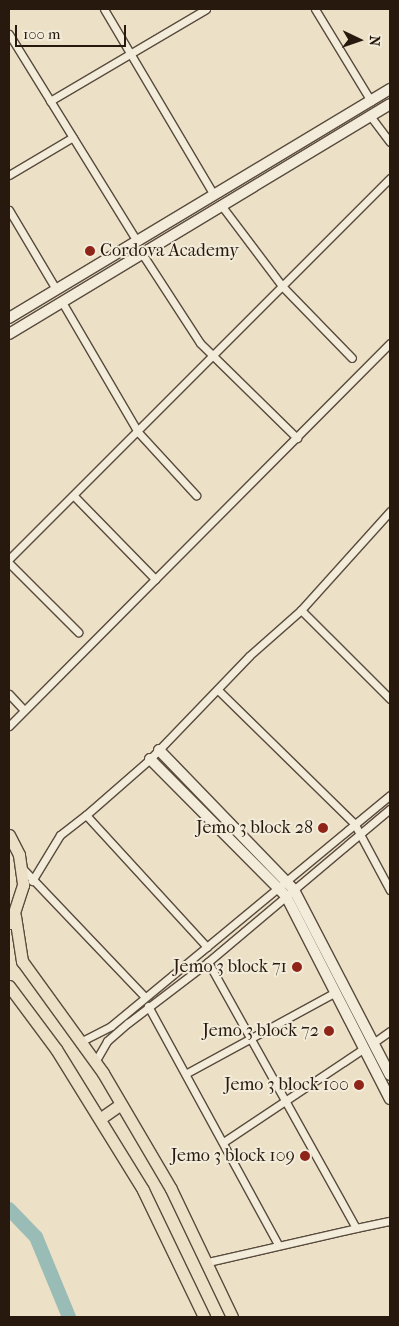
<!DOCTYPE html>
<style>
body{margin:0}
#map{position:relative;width:399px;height:1326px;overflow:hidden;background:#ece1c6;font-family:"IM FELL French Canon",serif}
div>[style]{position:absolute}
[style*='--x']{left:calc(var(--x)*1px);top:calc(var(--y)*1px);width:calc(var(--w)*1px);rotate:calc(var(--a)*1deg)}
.river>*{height:14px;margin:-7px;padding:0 7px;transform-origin:7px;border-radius:7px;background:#99bdb6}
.roads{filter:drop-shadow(1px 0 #594b3d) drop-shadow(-1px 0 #594b3d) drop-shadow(0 1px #594b3d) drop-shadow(0 -1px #594b3d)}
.street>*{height:7px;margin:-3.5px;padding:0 3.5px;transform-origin:3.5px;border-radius:3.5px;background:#f3ecda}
.secondary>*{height:10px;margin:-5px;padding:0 5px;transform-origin:5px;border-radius:5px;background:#f3ecda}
.primary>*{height:11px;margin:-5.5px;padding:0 5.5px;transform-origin:5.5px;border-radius:5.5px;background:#ece1c6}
.dots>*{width:14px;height:14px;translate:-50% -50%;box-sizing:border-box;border:2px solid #f3ecda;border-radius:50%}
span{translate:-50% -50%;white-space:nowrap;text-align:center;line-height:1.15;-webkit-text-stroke:4px #f3ecda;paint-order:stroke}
.poi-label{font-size:18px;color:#28190f}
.left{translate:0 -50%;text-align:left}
.right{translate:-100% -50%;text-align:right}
.frame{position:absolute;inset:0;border:10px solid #28190f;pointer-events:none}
.north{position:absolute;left:334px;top:15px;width:50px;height:50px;-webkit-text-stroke:4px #f3ecda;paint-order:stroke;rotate:93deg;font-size:14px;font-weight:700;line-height:20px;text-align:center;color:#28190f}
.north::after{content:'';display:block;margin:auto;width:18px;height:22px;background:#28190f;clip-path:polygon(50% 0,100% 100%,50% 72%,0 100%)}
.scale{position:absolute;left:15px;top:25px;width:111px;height:22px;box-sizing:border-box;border:2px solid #28190f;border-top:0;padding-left:6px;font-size:15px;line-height:18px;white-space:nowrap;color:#28190f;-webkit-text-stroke:4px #f3ecda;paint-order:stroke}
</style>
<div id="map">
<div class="river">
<i style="--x:9;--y:1209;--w:39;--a:46"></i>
<i style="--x:36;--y:1237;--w:87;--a:67.6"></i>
</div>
<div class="roads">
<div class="street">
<i style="--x:104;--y:9;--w:216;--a:59.4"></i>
<i style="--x:315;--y:9;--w:108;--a:58.7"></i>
<i style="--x:9;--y:34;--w:242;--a:58.3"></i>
<i style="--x:50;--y:101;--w:181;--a:-30.5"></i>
<i style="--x:371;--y:117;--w:31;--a:53"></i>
<i style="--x:9;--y:175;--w:74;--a:-30.7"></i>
<i style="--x:221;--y:205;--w:101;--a:53"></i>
<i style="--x:282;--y:286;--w:100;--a:45.8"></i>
<i style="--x:9;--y:210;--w:92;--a:59.3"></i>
<i style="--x:141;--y:252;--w:108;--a:57"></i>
<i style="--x:200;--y:343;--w:136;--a:44.4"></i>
<i style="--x:62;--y:302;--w:151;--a:59.7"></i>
<i style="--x:138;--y:432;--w:86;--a:47.4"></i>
<i style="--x:75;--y:497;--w:115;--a:45.7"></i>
<i style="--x:9;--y:559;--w:539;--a:-45"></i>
<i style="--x:9;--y:563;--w:98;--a:45"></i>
<i style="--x:301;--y:610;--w:126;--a:45"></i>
<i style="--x:218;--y:690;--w:190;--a:44.4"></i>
<i style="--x:354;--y:823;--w:76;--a:61.8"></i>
<i style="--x:9;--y:694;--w:22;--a:47"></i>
<i style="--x:9;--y:726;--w:540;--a:-45.15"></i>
<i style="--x:23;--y:869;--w:177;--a:46.4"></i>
<i style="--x:32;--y:881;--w:54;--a:-58.7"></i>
<i style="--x:60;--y:835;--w:33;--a:-38"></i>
<i style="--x:207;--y:947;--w:179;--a:-132.5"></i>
<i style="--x:86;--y:815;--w:85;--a:-41.2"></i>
<i style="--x:150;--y:759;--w:143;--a:-46.1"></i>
<i style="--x:249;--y:656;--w:69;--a:-41.5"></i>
<i style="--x:301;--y:610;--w:133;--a:-48"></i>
<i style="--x:208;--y:962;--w:304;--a:60.9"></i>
<i style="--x:356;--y:1228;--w:35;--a:-12"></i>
<i style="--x:148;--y:1006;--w:271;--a:61.4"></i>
<i style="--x:80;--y:1042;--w:35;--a:-27"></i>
<i style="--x:111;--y:1026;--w:362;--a:-39.6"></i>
<i style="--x:373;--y:1043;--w:21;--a:-35"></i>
<i style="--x:95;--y:1062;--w:24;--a:-60"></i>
<i style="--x:107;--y:1041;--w:28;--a:-41"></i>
<i style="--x:128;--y:1023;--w:101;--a:-37.3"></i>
<i style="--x:208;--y:962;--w:238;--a:-40.1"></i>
<i style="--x:187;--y:1073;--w:167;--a:-28.6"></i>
<i style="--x:225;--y:1141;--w:166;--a:-33.7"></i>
<i style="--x:208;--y:1262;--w:152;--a:-12.9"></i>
</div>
<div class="secondary">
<i style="--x:9;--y:318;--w:445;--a:-31"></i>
<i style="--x:9;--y:334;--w:445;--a:-31.1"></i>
<i style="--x:159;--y:750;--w:194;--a:46"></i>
<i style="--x:294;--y:890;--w:208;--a:62.6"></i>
<i style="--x:150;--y:759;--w:193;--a:45.2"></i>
<i style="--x:286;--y:896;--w:228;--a:62.9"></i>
</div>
<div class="primary">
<i style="--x:9;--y:835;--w:22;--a:63"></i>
<i style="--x:19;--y:855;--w:30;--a:82"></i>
<i style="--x:23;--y:885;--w:40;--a:108"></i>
<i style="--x:15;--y:916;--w:46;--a:81.2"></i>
<i style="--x:22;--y:961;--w:138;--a:54.1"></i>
<i style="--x:103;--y:1073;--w:134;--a:59.6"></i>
<i style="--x:171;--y:1189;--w:142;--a:64.5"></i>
<i style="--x:9;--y:986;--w:79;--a:53.3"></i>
<i style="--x:56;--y:1049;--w:166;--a:58.3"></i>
<i style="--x:143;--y:1190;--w:141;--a:64.3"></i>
<i style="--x:101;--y:1118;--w:24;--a:-35"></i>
</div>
</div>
<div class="dots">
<i style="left:90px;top:251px;background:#8f2418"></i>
<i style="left:323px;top:828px;background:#8f2418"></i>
<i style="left:297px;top:967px;background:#8f2418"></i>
<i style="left:329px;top:1031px;background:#8f2418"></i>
<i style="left:359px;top:1085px;background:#8f2418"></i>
<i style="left:305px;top:1156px;background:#8f2418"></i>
</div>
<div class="poi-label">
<span class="left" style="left:100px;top:251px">Cordova Academy</span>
<span class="right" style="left:313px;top:828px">Jemo 3 block 28</span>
<span class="right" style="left:287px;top:967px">Jemo 3 block 71</span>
<span class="right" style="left:319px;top:1031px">Jemo 3 block 72</span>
<span class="right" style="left:349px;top:1085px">Jemo 3 block 100</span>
<span class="right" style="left:295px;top:1156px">Jemo 3 block 109</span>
</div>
<div class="frame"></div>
<div class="north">N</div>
<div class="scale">100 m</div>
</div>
